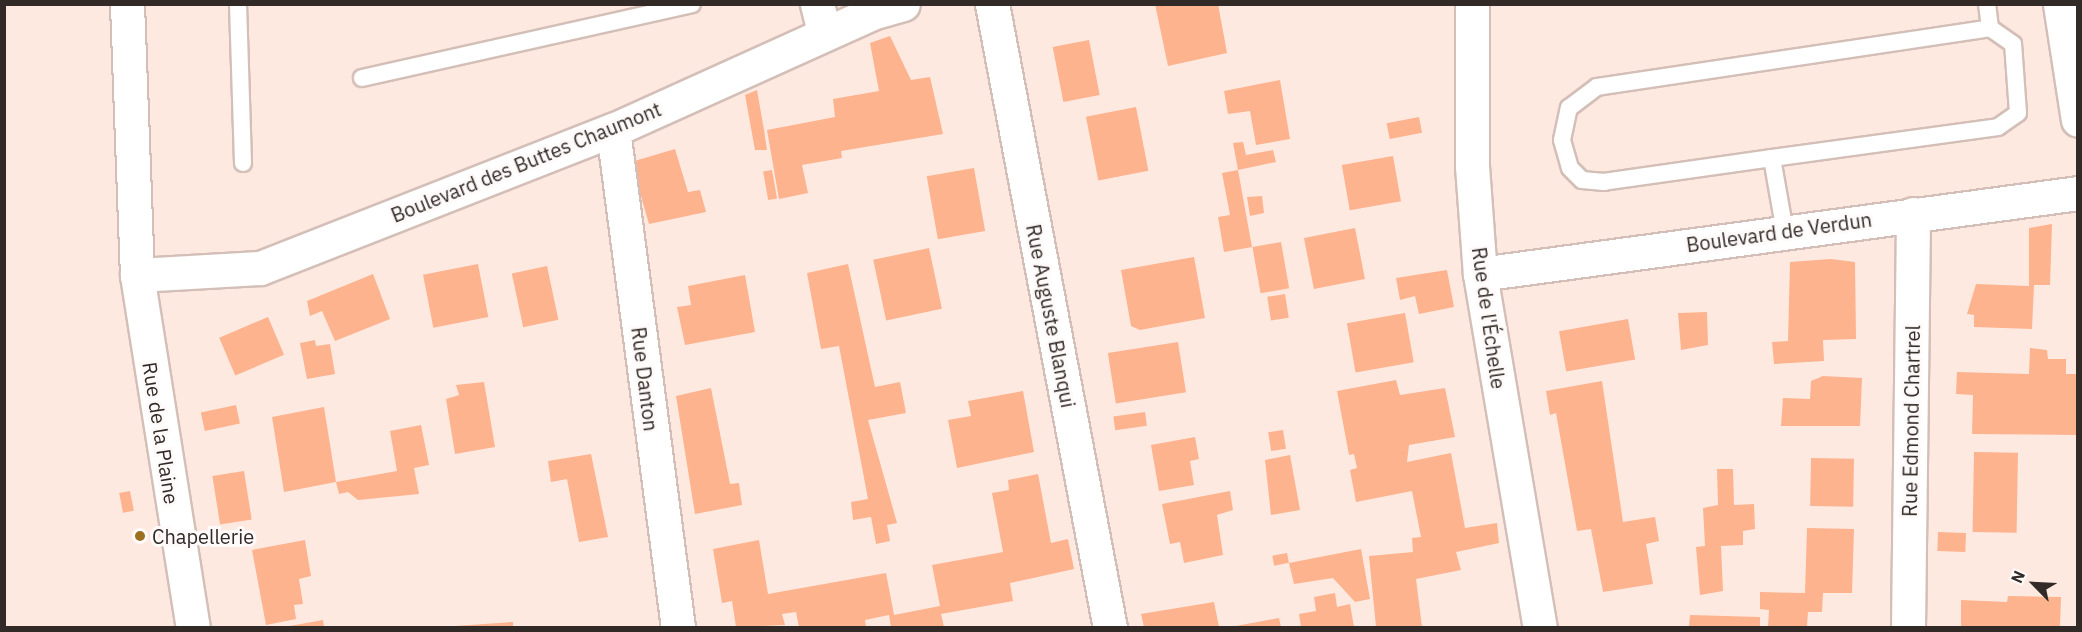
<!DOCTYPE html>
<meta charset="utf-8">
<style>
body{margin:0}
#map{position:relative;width:2082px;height:632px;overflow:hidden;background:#fee9e1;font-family:"IBM Plex Sans",sans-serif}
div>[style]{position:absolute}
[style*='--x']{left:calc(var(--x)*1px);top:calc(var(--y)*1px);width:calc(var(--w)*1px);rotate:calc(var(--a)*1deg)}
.building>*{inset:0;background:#fdb38e;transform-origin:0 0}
.roads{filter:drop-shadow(2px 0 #d3bfb7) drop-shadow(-2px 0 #d3bfb7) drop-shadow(0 2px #d3bfb7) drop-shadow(0 -2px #d3bfb7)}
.lane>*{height:16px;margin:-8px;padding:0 8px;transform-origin:8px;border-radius:8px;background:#fff}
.street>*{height:33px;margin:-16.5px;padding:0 16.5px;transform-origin:16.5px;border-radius:16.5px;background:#fff}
.dots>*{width:16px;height:16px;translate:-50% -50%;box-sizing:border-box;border:3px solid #fefaf9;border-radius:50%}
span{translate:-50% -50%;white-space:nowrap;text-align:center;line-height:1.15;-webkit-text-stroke:6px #fefaf9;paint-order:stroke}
.street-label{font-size:20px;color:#312a27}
.poi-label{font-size:20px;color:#312a27}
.left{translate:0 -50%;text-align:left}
.frame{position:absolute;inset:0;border:6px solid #312a27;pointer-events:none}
.north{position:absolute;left:2004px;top:554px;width:60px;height:60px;-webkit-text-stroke:4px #fefaf9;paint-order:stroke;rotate:294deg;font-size:16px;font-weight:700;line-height:24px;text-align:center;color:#312a27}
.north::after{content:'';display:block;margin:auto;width:21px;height:27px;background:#312a27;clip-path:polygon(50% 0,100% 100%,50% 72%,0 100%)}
</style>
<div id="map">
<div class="building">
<i style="clip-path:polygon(1155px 4px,1218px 4px,1227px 53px,1168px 66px)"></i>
<i style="clip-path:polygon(890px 36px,911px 80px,930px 77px,943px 134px,841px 151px,842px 158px,802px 165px,808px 193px,779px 199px,767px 130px,835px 117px,833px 99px,879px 91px,870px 43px)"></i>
<i style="left:1089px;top:40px;width:56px;height:37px;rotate:79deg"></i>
<i style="clip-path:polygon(1280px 80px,1290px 139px,1256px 145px,1250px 111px,1228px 114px,1224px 91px)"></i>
<i style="clip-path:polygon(757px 90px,764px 130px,767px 150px,755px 150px,745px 95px)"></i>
<i style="left:1136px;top:107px;width:65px;height:51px;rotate:79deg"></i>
<i style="left:1419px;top:117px;width:16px;height:33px;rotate:79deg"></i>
<i style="clip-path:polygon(1243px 142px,1246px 155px,1273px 150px,1276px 162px,1238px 170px,1233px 143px)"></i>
<i style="clip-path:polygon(675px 149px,688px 192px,700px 190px,706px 212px,649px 224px,631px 162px)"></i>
<i style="left:1393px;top:156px;width:46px;height:52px;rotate:80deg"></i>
<i style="left:974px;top:168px;width:64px;height:48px;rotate:80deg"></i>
<i style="left:772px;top:170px;width:29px;height:9px;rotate:80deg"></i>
<i style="clip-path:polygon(1238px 170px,1252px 247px,1224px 252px,1218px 217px,1230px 215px,1222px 173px)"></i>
<i style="clip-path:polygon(1262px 196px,1264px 213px,1250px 216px,1247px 197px)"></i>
<i style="clip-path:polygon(2052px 224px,2050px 285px,2034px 285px,2032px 329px,1974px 327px,1974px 315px,1967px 314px,1976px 284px,2029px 286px,2029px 228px)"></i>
<i style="left:1355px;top:228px;width:52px;height:52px;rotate:79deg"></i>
<i style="left:1281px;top:242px;width:47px;height:29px;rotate:80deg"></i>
<i style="left:929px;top:248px;width:62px;height:57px;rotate:78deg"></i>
<i style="clip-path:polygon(1194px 257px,1205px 318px,1140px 330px,1131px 326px,1121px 270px)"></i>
<i style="clip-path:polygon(1831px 259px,1855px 262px,1856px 339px,1823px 340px,1824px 361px,1774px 364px,1772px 342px,1788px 341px,1790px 262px)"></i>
<i style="left:478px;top:264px;width:54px;height:56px;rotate:79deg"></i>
<i style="clip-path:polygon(848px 264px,875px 387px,900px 382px,906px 413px,868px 420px,897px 523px,887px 525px,890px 541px,876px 544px,871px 517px,853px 520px,851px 502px,868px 499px,839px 346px,821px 349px,807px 273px)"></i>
<i style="left:547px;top:266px;width:55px;height:36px;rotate:78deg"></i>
<i style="clip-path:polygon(1447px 270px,1454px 307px,1419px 314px,1415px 296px,1400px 300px,1396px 278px)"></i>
<i style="clip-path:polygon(373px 274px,390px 319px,335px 341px,322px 311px,310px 316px,307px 301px)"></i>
<i style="clip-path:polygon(745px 275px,755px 332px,685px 345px,677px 307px,691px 305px,688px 286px)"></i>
<i style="left:1285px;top:294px;width:24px;height:18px;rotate:81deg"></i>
<i style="clip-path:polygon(1707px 312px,1708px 345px,1681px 350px,1678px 313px)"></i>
<i style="left:1405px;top:313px;width:50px;height:59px;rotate:80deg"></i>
<i style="left:268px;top:317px;width:41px;height:53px;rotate:67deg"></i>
<i style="left:1628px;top:319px;width:41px;height:70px;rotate:80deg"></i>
<i style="clip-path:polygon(315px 340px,316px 346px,330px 344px,335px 374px,307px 379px,300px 343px)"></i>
<i style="left:1178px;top:342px;width:51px;height:71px;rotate:81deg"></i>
<i style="clip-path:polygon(2030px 348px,2047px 350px,2048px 359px,2066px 359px,2066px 374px,2078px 374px,2078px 435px,1972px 434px,1973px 395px,1956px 394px,1957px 372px,2029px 374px)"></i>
<i style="clip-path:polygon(1823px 376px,1862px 378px,1860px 426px,1781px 426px,1783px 398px,1810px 399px,1811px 381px)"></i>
<i style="clip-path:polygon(1396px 380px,1400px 395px,1445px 388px,1455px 437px,1409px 445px,1407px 462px,1451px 453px,1465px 528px,1497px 523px,1499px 543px,1456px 552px,1461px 570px,1416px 579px,1422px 627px,1376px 627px,1369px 556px,1413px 552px,1412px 538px,1421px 537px,1412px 491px,1356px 502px,1350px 470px,1357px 468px,1354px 454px,1349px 455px,1337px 391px)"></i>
<i style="clip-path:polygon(1602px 381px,1623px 522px,1655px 517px,1659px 541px,1646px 544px,1653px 584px,1603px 592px,1591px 529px,1577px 531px,1556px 413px,1550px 415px,1546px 391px)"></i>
<i style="clip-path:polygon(484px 382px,495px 447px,455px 454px,446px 399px,459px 395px,456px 385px)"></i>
<i style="clip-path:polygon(711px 388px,730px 484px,739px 483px,742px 505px,695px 514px,676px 396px)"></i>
<i style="clip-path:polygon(1023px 391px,1034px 452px,957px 468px,948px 420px,971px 416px,968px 401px)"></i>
<i style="left:236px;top:405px;width:19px;height:36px;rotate:78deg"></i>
<i style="clip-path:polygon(324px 407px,336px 482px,397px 471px,390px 431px,421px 425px,429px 465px,414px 468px,419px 494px,358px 500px,348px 492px,339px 494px,336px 482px,284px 492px,272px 417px)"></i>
<i style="left:1145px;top:412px;width:14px;height:32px;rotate:82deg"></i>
<i style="left:1283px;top:430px;width:19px;height:15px;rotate:81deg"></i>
<i style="clip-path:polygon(1195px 437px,1199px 459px,1190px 461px,1194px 485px,1159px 491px,1151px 445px)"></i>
<i style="left:1974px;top:452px;width:44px;height:80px;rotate:1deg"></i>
<i style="clip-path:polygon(591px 454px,608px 537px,579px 542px,567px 479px,551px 482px,548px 461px)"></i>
<i style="clip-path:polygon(1290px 455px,1300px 510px,1271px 515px,1265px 460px)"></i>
<i style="left:1811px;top:458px;width:43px;height:48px;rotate:1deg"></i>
<i style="clip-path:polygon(1717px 469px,1733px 469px,1734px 505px,1754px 504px,1755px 529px,1743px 531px,1743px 545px,1721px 546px,1723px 591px,1700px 595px,1696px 547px,1705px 546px,1703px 508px,1718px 505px)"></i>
<i style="left:244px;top:471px;width:49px;height:32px;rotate:81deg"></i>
<i style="clip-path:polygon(1038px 474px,1051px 543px,1068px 539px,1074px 569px,1010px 583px,1013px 601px,941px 614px,944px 627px,891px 627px,889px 615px,865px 620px,866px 627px,799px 627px,796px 612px,782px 614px,785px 625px,736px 627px,732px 601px,722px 603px,713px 549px,759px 540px,768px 594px,886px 573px,894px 615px,940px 606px,932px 565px,1003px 552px,992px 493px,1009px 490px,1008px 480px)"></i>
<i style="left:130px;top:491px;width:20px;height:11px;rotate:79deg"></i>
<i style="clip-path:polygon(1230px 491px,1233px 510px,1217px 515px,1223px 555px,1184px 563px,1180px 542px,1170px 544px,1162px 504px)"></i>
<i style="clip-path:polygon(1807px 528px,1854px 529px,1852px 593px,1823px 593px,1822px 612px,1808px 612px,1807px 626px,1768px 626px,1769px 610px,1760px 609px,1760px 592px,1805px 593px)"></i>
<i style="left:1938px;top:532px;width:28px;height:19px;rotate:2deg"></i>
<i style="clip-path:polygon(305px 540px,311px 576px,299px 579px,303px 604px,294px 605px,296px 619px,266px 625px,252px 550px)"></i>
<i style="clip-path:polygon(1361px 549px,1370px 599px,1355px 602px,1333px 578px,1294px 584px,1289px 563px)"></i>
<i style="left:1287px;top:553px;width:10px;height:15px;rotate:79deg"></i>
<i style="clip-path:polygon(1335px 593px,1337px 607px,1350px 604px,1354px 627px,1301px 627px,1299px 614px,1316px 611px,1314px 597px)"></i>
<i style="clip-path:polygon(2008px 596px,2061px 597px,2060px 627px,1961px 627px,1961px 600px,2007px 602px)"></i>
<i style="clip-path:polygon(1214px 602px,1219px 627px,1144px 627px,1141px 614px)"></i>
<i style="clip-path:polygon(1690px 615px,1760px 617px,1760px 627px,1689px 627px)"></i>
<i style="clip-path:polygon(1279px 618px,1281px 627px,1236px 627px,1236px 626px)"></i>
<i style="clip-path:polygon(323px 620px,324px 627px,290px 627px,290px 626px)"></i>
<i style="clip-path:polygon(513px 622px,513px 627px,455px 627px,455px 626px)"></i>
</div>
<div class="roads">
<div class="lane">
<i style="--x:238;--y:4;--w:159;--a:88.2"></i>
<i style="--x:362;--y:78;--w:338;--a:-12.6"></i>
<i style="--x:1772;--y:158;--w:170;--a:171.9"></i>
<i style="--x:1604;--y:182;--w:22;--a:-175"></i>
<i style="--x:1582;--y:180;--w:17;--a:-135"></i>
<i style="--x:1570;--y:168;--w:29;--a:-106"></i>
<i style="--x:1562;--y:140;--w:33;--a:-78"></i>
<i style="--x:1569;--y:108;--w:35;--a:-37"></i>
<i style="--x:1597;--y:87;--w:397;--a:-8.5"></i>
<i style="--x:1785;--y:232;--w:75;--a:-100"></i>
<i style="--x:1772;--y:158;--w:228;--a:-7.8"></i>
<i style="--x:1998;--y:127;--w:24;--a:-35"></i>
<i style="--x:2018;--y:113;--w:69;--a:-94.1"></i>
<i style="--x:2013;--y:44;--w:28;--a:-145"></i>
<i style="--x:1990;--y:28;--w:24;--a:-97"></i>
</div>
<div class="street">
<i style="--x:127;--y:4;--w:271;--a:87.9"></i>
<i style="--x:137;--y:275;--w:357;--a:81"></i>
<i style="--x:817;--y:4;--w:30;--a:76"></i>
<i style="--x:992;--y:4;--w:635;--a:79.29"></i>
<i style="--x:1472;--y:4;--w:162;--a:90"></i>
<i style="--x:1472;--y:166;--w:108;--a:85.8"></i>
<i style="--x:1480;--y:274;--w:359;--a:80.4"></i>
<i style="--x:2060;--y:4;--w:117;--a:81.2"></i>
<i style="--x:613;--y:130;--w:502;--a:82.56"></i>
<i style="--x:1480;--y:274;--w:603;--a:-7.71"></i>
<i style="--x:137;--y:275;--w:123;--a:-3.3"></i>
<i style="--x:260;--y:268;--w:379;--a:-21.4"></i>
<i style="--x:613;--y:130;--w:284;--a:-24.3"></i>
<i style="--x:872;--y:13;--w:32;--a:-16"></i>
<i style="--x:1908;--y:628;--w:414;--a:-89.3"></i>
</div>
</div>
<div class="dots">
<i style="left:140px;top:536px;background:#9c701f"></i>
</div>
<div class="street-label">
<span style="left:526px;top:162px;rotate:-22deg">Boulevard des Buttes Chaumont</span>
<span style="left:1779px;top:232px;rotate:-8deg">Boulevard de Verdun</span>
<span style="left:1051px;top:316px;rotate:79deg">Rue Auguste Blanqui</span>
<span style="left:1489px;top:318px;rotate:82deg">Rue de l'Échelle</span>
<span style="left:645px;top:379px;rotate:83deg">Rue Danton</span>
<span style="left:1911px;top:421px;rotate:-89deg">Rue Edmond Chartrel</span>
<span style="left:161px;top:433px;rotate:81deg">Rue de la Plaine</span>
</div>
<div class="poi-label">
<span class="left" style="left:152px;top:536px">Chapellerie</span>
</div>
<div class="frame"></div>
<div class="north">N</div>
</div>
